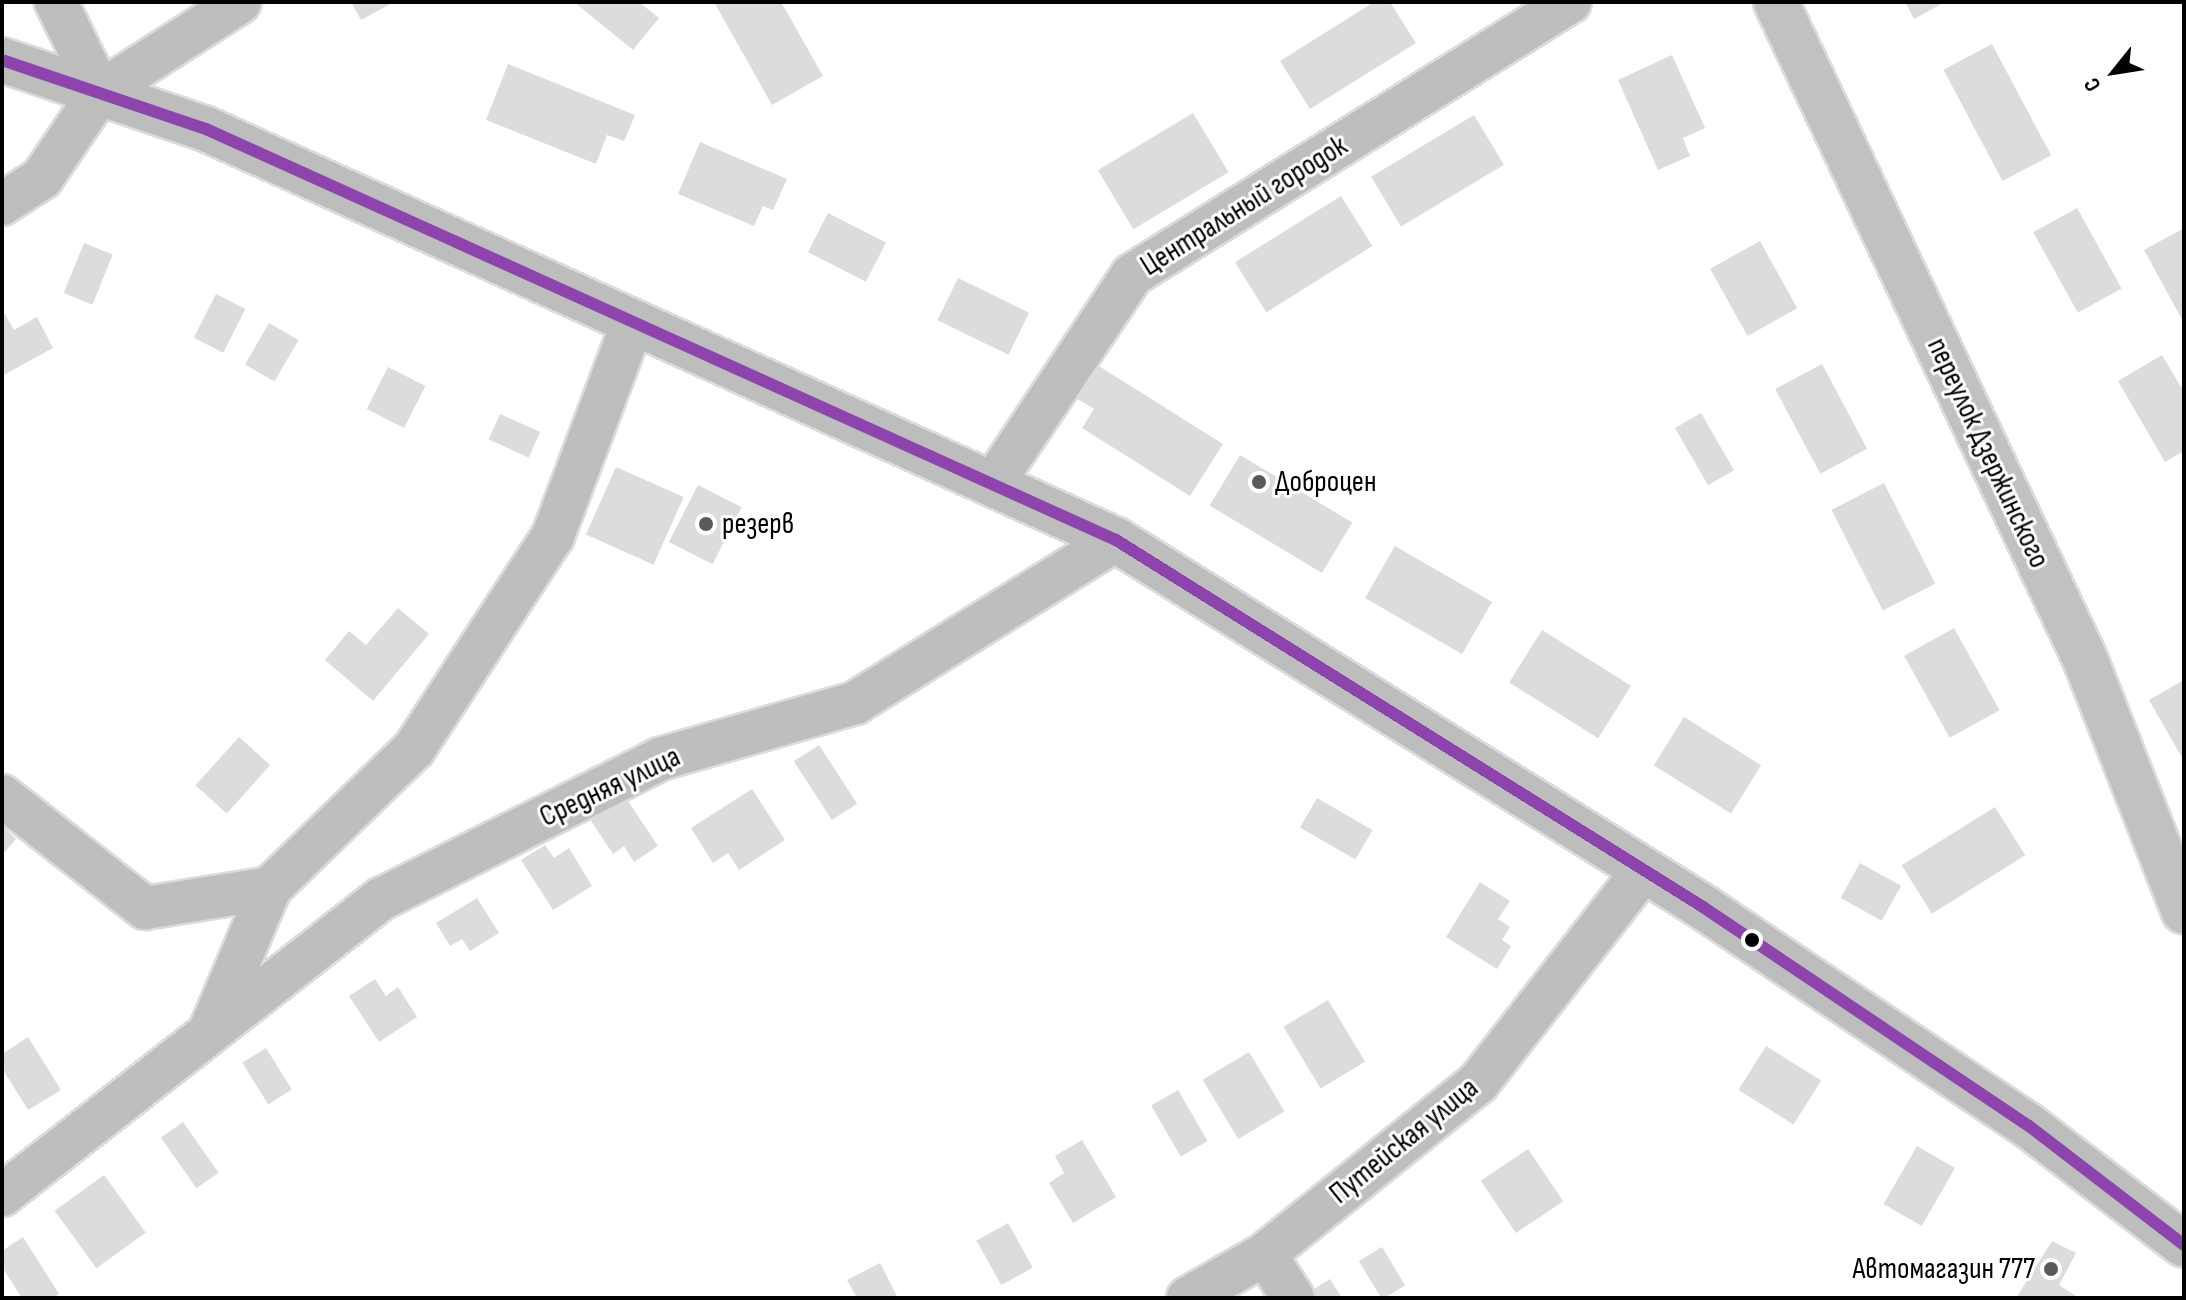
<!DOCTYPE html>
<meta charset="utf-8">
<style>
body{margin:0}
#map{position:relative;width:2186px;height:1300px;overflow:hidden;background:#fff;font-family:"Sofia Sans Condensed",sans-serif}
div>[style]{position:absolute}
[style*='--x']{left:calc(var(--x)*1px);top:calc(var(--y)*1px);width:calc(var(--w)*1px);rotate:calc(var(--a)*1deg)}
.building>*{inset:0;background:#dcdcdc;transform-origin:0 0}
.roads{filter:drop-shadow(2px 0 #dbdbdb) drop-shadow(-2px 0 #dbdbdb) drop-shadow(0 2px #dbdbdb) drop-shadow(0 -2px #dbdbdb)}
.street>*{height:42px;margin:-21px;padding:0 21px;transform-origin:21px;border-radius:21px;background:#bebebe}
.secondary>*{height:44px;margin:-22px;padding:0 22px;transform-origin:22px;border-radius:22px;background:#c1c1c1}
.primary>*{height:44px;margin:-22px;padding:0 22px;transform-origin:22px;border-radius:22px;background:#bdbdbd}
.bus-1>*{height:12px;margin:-6px;padding:0 6px;transform-origin:6px;border-radius:6px;background:#8e44ad}
.dots>*{width:22px;height:22px;translate:-50% -50%;box-sizing:border-box;border:4px solid #fff;border-radius:50%}
span{translate:-50% -50%;white-space:nowrap;text-align:center;line-height:1.15;-webkit-text-stroke:6px #fff;paint-order:stroke}
.street-label{font-size:30px;color:#000}
.poi-label{font-size:30px;color:#000}
.left{translate:0 -50%;text-align:left}
.right{translate:-100% -50%;text-align:right}
.frame{position:absolute;inset:0;border:4px solid #000;pointer-events:none}
.north{position:absolute;left:2074px;top:32px;width:80px;height:80px;-webkit-text-stroke:6px #fff;paint-order:stroke;rotate:240deg;font-size:22px;font-weight:700;line-height:32px;text-align:center;color:#000}
.north::after{content:'';display:block;margin:auto;width:28px;height:36px;background:#000;clip-path:polygon(50% 0,100% 100%,50% 72%,0 100%)}
</style>
<div id="map">
<div class="building">
<i style="clip-path:polygon(351px 2px,394px 2px,361px 20px)"></i>
<i style="clip-path:polygon(574px 2px,639px 2px,659px 18px,633px 50px)"></i>
<i style="clip-path:polygon(714px 2px,781px 2px,823px 76px,772px 105px)"></i>
<i style="clip-path:polygon(1374px 2px,1390px 2px,1416px 43px,1310px 109px,1280px 61px)"></i>
<i style="clip-path:polygon(1905px 2px,1945px 2px,1914px 19px)"></i>
<i style="left:1992px;top:44px;width:126px;height:55px;rotate:62deg"></i>
<i style="clip-path:polygon(1672px 55px,1705px 128px,1683px 138px,1690px 156px,1658px 170px,1618px 80px)"></i>
<i style="clip-path:polygon(508px 64px,635px 115px,624px 141px,607px 135px,596px 164px,486px 120px)"></i>
<i style="left:1193px;top:113px;width:69px;height:111px;rotate:59deg"></i>
<i style="left:1474px;top:115px;width:58px;height:120px;rotate:59deg"></i>
<i style="clip-path:polygon(700px 142px,787px 179px,773px 210px,763px 206px,754px 226px,678px 194px)"></i>
<i style="left:1341px;top:196px;width:59px;height:125px;rotate:58deg"></i>
<i style="left:2077px;top:208px;width:92px;height:50px;rotate:61deg"></i>
<i style="left:828px;top:213px;width:65px;height:44px;rotate:27deg"></i>
<i style="clip-path:polygon(2184px 228px,2184px 323px,2144px 250px)"></i>
<i style="left:1760px;top:241px;width:77px;height:57px;rotate:61deg"></i>
<i style="left:84px;top:243px;width:31px;height:54px;rotate:22deg"></i>
<i style="left:958px;top:278px;width:79px;height:47px;rotate:26deg"></i>
<i style="left:216px;top:294px;width:33px;height:49px;rotate:27deg"></i>
<i style="clip-path:polygon(2px 309px,14px 330px,37px 317px,53px 348px,2px 376px)"></i>
<i style="left:269px;top:323px;width:34px;height:48px;rotate:30deg"></i>
<i style="clip-path:polygon(2162px 355px,2184px 392px,2184px 451px,2165px 462px,2118px 381px)"></i>
<i style="clip-path:polygon(1094px 363px,1223px 444px,1190px 496px,1082px 428px,1094px 409px,1073px 396px)"></i>
<i style="left:1822px;top:364px;width:96px;height:53px;rotate:62deg"></i>
<i style="left:388px;top:367px;width:42px;height:47px;rotate:27deg"></i>
<i style="left:1701px;top:413px;width:66px;height:30px;rotate:60deg"></i>
<i style="left:500px;top:414px;width:44px;height:28px;rotate:24deg"></i>
<i style="left:1240px;top:455px;width:131px;height:59px;rotate:31deg"></i>
<i style="left:616px;top:467px;width:74px;height:74px;rotate:24deg"></i>
<i style="left:1884px;top:483px;width:113px;height:59px;rotate:63deg"></i>
<i style="left:698px;top:485px;width:49px;height:64px;rotate:27deg"></i>
<i style="left:1395px;top:546px;width:112px;height:60px;rotate:30deg"></i>
<i style="clip-path:polygon(398px 608px,429px 634px,373px 701px,325px 660px,349px 631px,366px 645px)"></i>
<i style="left:1954px;top:628px;width:94px;height:57px;rotate:61deg"></i>
<i style="left:1542px;top:630px;width:105px;height:62px;rotate:32deg"></i>
<i style="clip-path:polygon(2184px 680px,2184px 761px,2149px 700px)"></i>
<i style="left:1684px;top:717px;width:91px;height:57px;rotate:32deg"></i>
<i style="left:239px;top:737px;width:42px;height:65px;rotate:42deg"></i>
<i style="left:819px;top:745px;width:70px;height:30px;rotate:57deg"></i>
<i style="clip-path:polygon(752px 789px,785px 840px,739px 870px,728px 853px,713px 863px,691px 828px)"></i>
<i style="clip-path:polygon(626px 798px,658px 846px,634px 862px,624px 846px,613px 854px,591px 821px)"></i>
<i style="left:1317px;top:798px;width:64px;height:34px;rotate:30deg"></i>
<i style="left:1995px;top:807px;width:57px;height:110px;rotate:58deg"></i>
<i style="clip-path:polygon(2px 826px,16px 839px,2px 855px)"></i>
<i style="clip-path:polygon(545px 845px,554px 858px,569px 848px,592px 886px,553px 910px,521px 860px)"></i>
<i style="left:1860px;top:863px;width:47px;height:40px;rotate:29deg"></i>
<i style="clip-path:polygon(1480px 882px,1510px 901px,1498px 919px,1510px 927px,1502px 940px,1511px 946px,1497px 969px,1446px 937px)"></i>
<i style="clip-path:polygon(477px 898px,499px 933px,470px 951px,462px 939px,450px 946px,436px 923px)"></i>
<i style="clip-path:polygon(375px 979px,386px 996px,398px 987px,417px 1017px,379px 1042px,349px 996px)"></i>
<i style="left:1328px;top:1000px;width:72px;height:52px;rotate:59deg"></i>
<i style="clip-path:polygon(28px 1037px,61px 1090px,28px 1110px,2px 1068px,2px 1054px)"></i>
<i style="left:1766px;top:1046px;width:65px;height:52px;rotate:32deg"></i>
<i style="left:266px;top:1048px;width:49px;height:28px;rotate:58deg"></i>
<i style="left:1249px;top:1052px;width:69px;height:54px;rotate:59deg"></i>
<i style="left:1178px;top:1090px;width:59px;height:31px;rotate:60deg"></i>
<i style="left:183px;top:1122px;width:62px;height:27px;rotate:55deg"></i>
<i style="clip-path:polygon(1082px 1140px,1116px 1197px,1073px 1223px,1049px 1183px,1064px 1173px,1055px 1156px)"></i>
<i style="left:1917px;top:1146px;width:44px;height:67px;rotate:30deg"></i>
<i style="left:1528px;top:1149px;width:63px;height:57px;rotate:56deg"></i>
<i style="left:104px;top:1175px;width:71px;height:61px;rotate:54deg"></i>
<i style="left:1008px;top:1223px;width:51px;height:36px;rotate:61deg"></i>
<i style="clip-path:polygon(23px 1237px,59px 1294px,53px 1298px,22px 1298px,2px 1267px,2px 1251px)"></i>
<i style="clip-path:polygon(2052px 1241px,2076px 1253px,2059px 1285px,2079px 1298px,2016px 1298px)"></i>
<i style="left:1382px;top:1247px;width:45px;height:27px;rotate:59deg"></i>
<i style="clip-path:polygon(880px 1263px,898px 1298px,857px 1298px,847px 1280px)"></i>
<i style="clip-path:polygon(1330px 1279px,1342px 1298px,1299px 1298px)"></i>
</div>
<div class="roads">
<div class="street">
<i style="--x:56;--y:2;--w:100;--a:63.9"></i>
<i style="--x:2;--y:204;--w:48;--a:-33"></i>
<i style="--x:42;--y:178;--w:104;--a:-56"></i>
<i style="--x:100;--y:92;--w:166;--a:-32.7"></i>
<i style="--x:992;--y:485;--w:252;--a:-56.3"></i>
<i style="--x:1132;--y:275;--w:516;--a:-31.93"></i>
<i style="--x:2;--y:796;--w:182;--a:38.1"></i>
<i style="--x:145;--y:908;--w:127;--a:-9.1"></i>
<i style="--x:211;--y:1028;--w:152;--a:-67.1"></i>
<i style="--x:270;--y:888;--w:200;--a:-44"></i>
<i style="--x:414;--y:749;--w:254;--a:-56.9"></i>
<i style="--x:553;--y:536;--w:228;--a:-69.5"></i>
<i style="--x:2;--y:1195;--w:481;--a:-38"></i>
<i style="--x:381;--y:899;--w:312;--a:-26.6"></i>
<i style="--x:660;--y:759;--w:203;--a:-16"></i>
<i style="--x:855;--y:703;--w:308;--a:-32"></i>
<i style="--x:1265;--y:1254;--w:52;--a:57.5"></i>
<i style="--x:1188;--y:1298;--w:89;--a:-29.7"></i>
<i style="--x:1265;--y:1254;--w:273;--a:-38.8"></i>
<i style="--x:1478;--y:1083;--w:270;--a:-52.1"></i>
</div>
<div class="secondary">
<i style="--x:1776;--y:2;--w:726;--a:64.81"></i>
<i style="--x:2085;--y:659;--w:271;--a:68.6"></i>
</div>
<div class="primary">
<i style="--x:2;--y:60;--w:215;--a:18.7"></i>
<i style="--x:206;--y:129;--w:999;--a:24.31"></i>
<i style="--x:1116;--y:540;--w:692;--a:32.01"></i>
<i style="--x:1703;--y:907;--w:393;--a:33.9"></i>
<i style="--x:2029;--y:1126;--w:195;--a:37.5"></i>
</div>
</div>
<div class="bus-1">
<i style="--x:2;--y:60;--w:215;--a:18.7"></i>
<i style="--x:206;--y:129;--w:999;--a:24.31"></i>
<i style="--x:1116;--y:540;--w:692;--a:32.01"></i>
<i style="--x:1703;--y:907;--w:393;--a:33.9"></i>
<i style="--x:2029;--y:1126;--w:195;--a:37.5"></i>
</div>
<div class="dots">
<i style="left:1259px;top:482px;background:#595959"></i>
<i style="left:706px;top:524px;background:#595959"></i>
<i style="left:1752px;top:940px;background:#000"></i>
<i style="left:2051px;top:1269px;background:#595959"></i>
</div>
<div class="street-label">
<span style="left:1244px;top:206px;rotate:-32deg">Центральный городок</span>
<span style="left:1988px;top:453px;rotate:65deg">переулок Дзержинского</span>
<span style="left:610px;top:787px;rotate:-25deg">Средняя улица</span>
<span style="left:1404px;top:1141px;rotate:-39deg">Путейская улица</span>
</div>
<div class="poi-label">
<span class="left" style="left:1275px;top:482px">Доброцен</span>
<span class="left" style="left:722px;top:524px">резерв</span>
<span class="right" style="left:2035px;top:1269px">Автомагазин 777</span>
</div>
<div class="frame"></div>
<div class="north">С</div>
</div>
